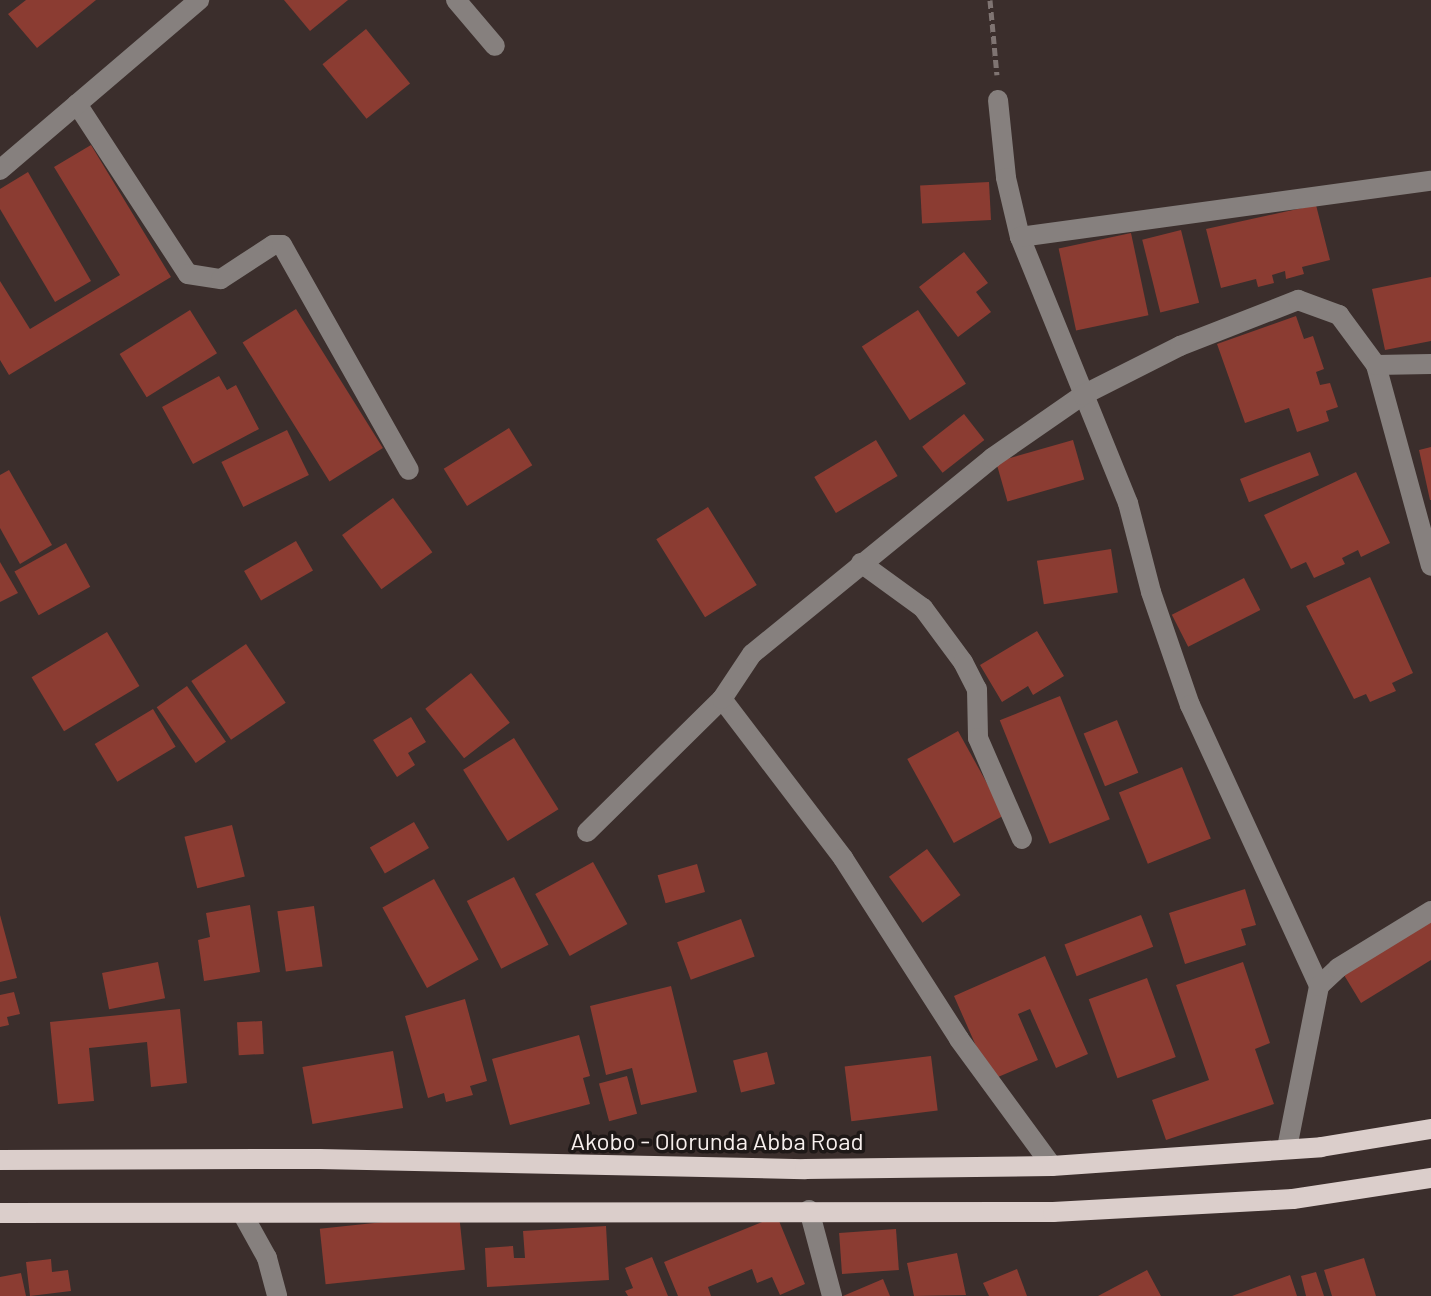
<!DOCTYPE html>
<style>
body{margin:0}
#map{position:relative;width:1431px;height:1296px;overflow:hidden;background:#3b2e2c;font-family:Barlow,sans-serif}
div>[style]{position:absolute}
[style*='--x']{left:calc(var(--x)*1px);top:calc(var(--y)*1px);width:calc(var(--w)*1px);rotate:calc(var(--a)*1deg)}
.building>*{inset:0;background:#8b3c32;transform-origin:0 0}
.path>*{height:5px;margin-top:-2.5px;transform-origin:0;background:repeating-linear-gradient(90deg,#7f7472 0 8px,transparent 0 12px)}
.minor>*{height:20px;margin:-10px;padding:0 10px;transform-origin:10px;border-radius:10px;background:#86807e}
.major>*{height:20px;margin:-10px;padding:0 10px;transform-origin:10px;border-radius:10px;background:#dbcecb}
span{translate:-50% -50%;white-space:nowrap;text-align:center;line-height:1.15;-webkit-text-stroke:7px #1e1817;paint-order:stroke}
.street-label{font-size:24px;color:#f8f0ee}
</style>
<div id="map">
<div class="building">
<i style="clip-path:polygon(26px 0,96px 0,37px 48px,8px 14px)"></i>
<i style="clip-path:polygon(284px 0,348px 0,310px 31px)"></i>
<i style="left:366px;top:29px;width:70px;height:56px;rotate:51deg"></i>
<i style="clip-path:polygon(91px 145px,171px 277px,9px 375px,0 360px,0 281px,30px 329px,120px 275px,54px 167px)"></i>
<i style="clip-path:polygon(28px 172px,91px 281px,55px 302px,0 209px,0 189px)"></i>
<i style="left:989px;top:182px;width:38px;height:69px;rotate:87deg"></i>
<i style="clip-path:polygon(1316px 205px,1330px 260px,1302px 267px,1304px 274px,1286px 279px,1285px 271px,1272px 275px,1274px 283px,1258px 287px,1256px 279px,1221px 288px,1206px 229px)"></i>
<i style="left:1181px;top:230px;width:75px;height:40px;rotate:76deg"></i>
<i style="left:1131px;top:233px;width:84px;height:74px;rotate:78deg"></i>
<i style="clip-path:polygon(964px 252px,988px 283px,976px 292px,991px 312px,958px 337px,919px 287px)"></i>
<i style="clip-path:polygon(1431px 277px,1431px 341px,1385px 350px,1372px 289px)"></i>
<i style="left:296px;top:309px;width:164px;height:63px;rotate:58deg"></i>
<i style="left:190px;top:310px;width:51px;height:83px;rotate:58deg"></i>
<i style="left:918px;top:310px;width:88px;height:67px;rotate:57deg"></i>
<i style="clip-path:polygon(1296px 316px,1304px 339px,1313px 336px,1324px 369px,1316px 372px,1320px 385px,1330px 383px,1338px 407px,1326px 411px,1329px 421px,1297px 432px,1289px 408px,1245px 423px,1217px 344px)"></i>
<i style="clip-path:polygon(219px 376px,227px 390px,236px 385px,259px 429px,193px 464px,162px 407px)"></i>
<i style="left:964px;top:414px;width:33px;height:53px;rotate:52deg"></i>
<i style="left:509px;top:428px;width:44px;height:77px;rotate:58deg"></i>
<i style="left:287px;top:430px;width:50px;height:73px;rotate:64deg"></i>
<i style="left:876px;top:440px;width:42px;height:72px;rotate:59deg"></i>
<i style="left:1073px;top:440px;width:41px;height:80px;rotate:74deg"></i>
<i style="clip-path:polygon(1431px 447px,1431px 500px,1430px 500px,1419px 450px)"></i>
<i style="left:1310px;top:452px;width:25px;height:75px;rotate:69deg"></i>
<i style="clip-path:polygon(9px 470px,52px 545px,20px 564px,0 528px,0 475px)"></i>
<i style="clip-path:polygon(1356px 472px,1390px 543px,1361px 557px,1358px 550px,1342px 558px,1345px 564px,1314px 578px,1306px 562px,1291px 569px,1264px 515px)"></i>
<i style="left:393px;top:498px;width:67px;height:63px;rotate:54deg"></i>
<i style="left:708px;top:507px;width:92px;height:61px;rotate:58deg"></i>
<i style="left:296px;top:541px;width:34px;height:60px;rotate:60deg"></i>
<i style="left:66px;top:543px;width:50px;height:59px;rotate:61deg"></i>
<i style="left:1111px;top:549px;width:44px;height:75px;rotate:81deg"></i>
<i style="clip-path:polygon(0 562px,18px 593px,0 602px)"></i>
<i style="clip-path:polygon(1370px 577px,1413px 673px,1392px 683px,1396px 691px,1370px 702px,1366px 694px,1354px 699px,1306px 606px)"></i>
<i style="left:1244px;top:578px;width:36px;height:81px;rotate:63deg"></i>
<i style="clip-path:polygon(1037px 631px,1064px 676px,1033px 695px,1028px 686px,1002px 702px,980px 665px)"></i>
<i style="left:107px;top:632px;width:63px;height:88px;rotate:59deg"></i>
<i style="left:246px;top:644px;width:71px;height:66px;rotate:56deg"></i>
<i style="left:471px;top:673px;width:63px;height:58px;rotate:52deg"></i>
<i style="left:187px;top:686px;width:68px;height:37px;rotate:55deg"></i>
<i style="left:1060px;top:696px;width:133px;height:65px;rotate:68deg"></i>
<i style="left:153px;top:709px;width:44px;height:68px;rotate:59deg"></i>
<i style="clip-path:polygon(411px 717px,426px 742px,408px 753px,415px 765px,397px 777px,373px 740px)"></i>
<i style="left:1117px;top:720px;width:57px;height:36px;rotate:68deg"></i>
<i style="left:958px;top:731px;width:96px;height:58px;rotate:61deg"></i>
<i style="left:514px;top:738px;width:84px;height:60px;rotate:58deg"></i>
<i style="left:1182px;top:767px;width:77px;height:68px;rotate:68deg"></i>
<i style="left:414px;top:822px;width:30px;height:51px;rotate:60deg"></i>
<i style="left:232px;top:825px;width:53px;height:49px;rotate:76deg"></i>
<i style="left:927px;top:849px;width:57px;height:47px;rotate:54deg"></i>
<i style="left:593px;top:862px;width:71px;height:66px;rotate:61deg"></i>
<i style="left:697px;top:864px;width:29px;height:41px;rotate:74deg"></i>
<i style="left:514px;top:877px;width:76px;height:53px;rotate:63deg"></i>
<i style="left:434px;top:879px;width:92px;height:59px;rotate:61deg"></i>
<i style="clip-path:polygon(1245px 889px,1256px 925px,1241px 929px,1246px 945px,1185px 964px,1169px 913px)"></i>
<i style="clip-path:polygon(250px 905px,260px 972px,204px 981px,198px 940px,210px 937px,206px 913px)"></i>
<i style="left:314px;top:906px;width:61px;height:37px;rotate:82deg"></i>
<i style="clip-path:polygon(0 915px,17px 978px,0 982px)"></i>
<i style="left:1141px;top:915px;width:34px;height:82px;rotate:69deg"></i>
<i style="left:741px;top:919px;width:40px;height:68px;rotate:70deg"></i>
<i style="clip-path:polygon(1431px 921px,1431px 960px,1361px 1003px,1344px 975px)"></i>
<i style="clip-path:polygon(1045px 956px,1088px 1054px,1056px 1068px,1030px 1009px,1018px 1014px,1038px 1060px,991px 1080px,954px 996px)"></i>
<i style="left:158px;top:962px;width:37px;height:57px;rotate:79deg"></i>
<i style="clip-path:polygon(1243px 962px,1270px 1043px,1255px 1049px,1274px 1104px,1166px 1140px,1152px 1100px,1209px 1080px,1176px 985px)"></i>
<i style="left:1147px;top:978px;width:84px;height:62px;rotate:70deg"></i>
<i style="clip-path:polygon(671px 986px,697px 1092px,641px 1105px,632px 1068px,606px 1075px,590px 1006px)"></i>
<i style="clip-path:polygon(14px 992px,20px 1014px,7px 1017px,9px 1025px,0 1027px,0 995px)"></i>
<i style="clip-path:polygon(465px 999px,487px 1081px,470px 1086px,473px 1095px,446px 1102px,444px 1093px,428px 1098px,405px 1016px)"></i>
<i style="clip-path:polygon(180px 1009px,187px 1083px,151px 1087px,147px 1042px,89px 1048px,94px 1101px,58px 1104px,50px 1022px)"></i>
<i style="left:262px;top:1021px;width:33px;height:25px;rotate:87deg"></i>
<i style="clip-path:polygon(579px 1035px,590px 1076px,583px 1078px,590px 1104px,510px 1125px,492px 1059px)"></i>
<i style="left:393px;top:1051px;width:58px;height:92px;rotate:80deg"></i>
<i style="left:767px;top:1052px;width:33px;height:35px;rotate:76deg"></i>
<i style="left:931px;top:1056px;width:55px;height:87px;rotate:83deg"></i>
<i style="left:627px;top:1076px;width:39px;height:29px;rotate:75deg"></i>
<i style="left:459px;top:1214px;width:56px;height:140px;rotate:84deg"></i>
<i style="clip-path:polygon(777px 1216px,805px 1284px,780px 1295px,772px 1277px,757px 1283px,752px 1269px,708px 1287px,711px 1296px,678px 1296px,664px 1262px)"></i>
<i style="clip-path:polygon(606px 1226px,609px 1280px,487px 1287px,485px 1248px,513px 1246px,514px 1258px,525px 1258px,523px 1231px)"></i>
<i style="left:896px;top:1229px;width:41px;height:57px;rotate:86deg"></i>
<i style="clip-path:polygon(957px 1253px,966px 1295px,914px 1296px,907px 1263px)"></i>
<i style="clip-path:polygon(652px 1257px,668px 1296px,628px 1296px,625px 1291px,633px 1288px,625px 1268px)"></i>
<i style="clip-path:polygon(1364px 1258px,1376px 1296px,1332px 1296px,1324px 1270px)"></i>
<i style="clip-path:polygon(51px 1259px,52px 1272px,68px 1270px,71px 1291px,30px 1296px,26px 1262px)"></i>
<i style="clip-path:polygon(1017px 1269px,1027px 1296px,989px 1296px,983px 1283px)"></i>
<i style="clip-path:polygon(1147px 1270px,1161px 1296px,1098px 1296px)"></i>
<i style="clip-path:polygon(1316px 1272px,1324px 1296px,1306px 1296px,1301px 1276px)"></i>
<i style="clip-path:polygon(21px 1273px,26px 1296px,0 1296px,0 1277px)"></i>
<i style="clip-path:polygon(1290px 1275px,1297px 1296px,1232px 1296px)"></i>
<i style="clip-path:polygon(883px 1279px,890px 1296px,843px 1296px)"></i>
</div>
<div class="path">
<i style="--x:990;--y:0;--w:75;--a:84.7"></i>
</div>
<div class="minor">
<i style="--x:456;--y:0;--w:60;--a:49.7"></i>
<i style="--x:998;--y:100;--w:78;--a:84.1"></i>
<i style="--x:1006;--y:178;--w:61;--a:76.7"></i>
<i style="--x:1020;--y:237;--w:287;--a:67.9"></i>
<i style="--x:1128;--y:503;--w:92;--a:75.5"></i>
<i style="--x:1151;--y:592;--w:120;--a:71"></i>
<i style="--x:1190;--y:705;--w:309;--a:65.3"></i>
<i style="--x:77;--y:104;--w:203;--a:56.9"></i>
<i style="--x:188;--y:274;--w:33;--a:9"></i>
<i style="--x:221;--y:279;--w:62;--a:-33.2"></i>
<i style="--x:273;--y:245;--w:9;--a:0"></i>
<i style="--x:282;--y:245;--w:258;--a:60.6"></i>
<i style="--x:0;--y:170;--w:262;--a:-40.5"></i>
<i style="--x:1020;--y:237;--w:415;--a:-7.8"></i>
<i style="--x:1376;--y:365;--w:208;--a:74.7"></i>
<i style="--x:861;--y:563;--w:77;--a:36"></i>
<i style="--x:923;--y:608;--w:67;--a:53.5"></i>
<i style="--x:963;--y:662;--w:30;--a:63"></i>
<i style="--x:977;--y:689;--w:49;--a:88.8"></i>
<i style="--x:978;--y:738;--w:110;--a:66.5"></i>
<i style="--x:722;--y:699;--w:200;--a:52.7"></i>
<i style="--x:843;--y:858;--w:215;--a:57.3"></i>
<i style="--x:959;--y:1039;--w:157;--a:53.8"></i>
<i style="--x:587;--y:832;--w:190;--a:-44.6"></i>
<i style="--x:722;--y:699;--w:54;--a:-56.3"></i>
<i style="--x:752;--y:654;--w:310;--a:-39.2"></i>
<i style="--x:992;--y:458;--w:111;--a:-34.7"></i>
<i style="--x:1083;--y:395;--w:109;--a:-26.8"></i>
<i style="--x:1180;--y:346;--w:127;--a:-21.3"></i>
<i style="--x:1298;--y:300;--w:44;--a:20.1"></i>
<i style="--x:1339;--y:315;--w:62;--a:53.5"></i>
<i style="--x:1376;--y:365;--w:55;--a:-1"></i>
<i style="--x:1287;--y:1148;--w:165;--a:-78.8"></i>
<i style="--x:1319;--y:986;--w:26;--a:-43"></i>
<i style="--x:1338;--y:968;--w:109;--a:-31.5"></i>
<i style="--x:809;--y:1210;--w:89;--a:75"></i>
<i style="--x:242;--y:1213;--w:51;--a:60.9"></i>
<i style="--x:267;--y:1258;--w:39;--a:75"></i>
</div>
<div class="major">
<i style="--x:0;--y:1160;--w:319;--a:-0.2"></i>
<i style="--x:319;--y:1159;--w:486;--a:1.2"></i>
<i style="--x:805;--y:1169;--w:247;--a:-0.7"></i>
<i style="--x:1052;--y:1166;--w:270;--a:-4"></i>
<i style="--x:1321;--y:1147;--w:111;--a:-9.3"></i>
<i style="--x:0;--y:1213;--w:1053;--a:-0.05"></i>
<i style="--x:1053;--y:1212;--w:240;--a:-3.1"></i>
<i style="--x:1293;--y:1199;--w:140;--a:-8.7"></i>
</div>
<div class="street-label">
<span style="left:717px;top:1141px">Akobo - Olorunda Abba Road</span>
</div>
</div>
